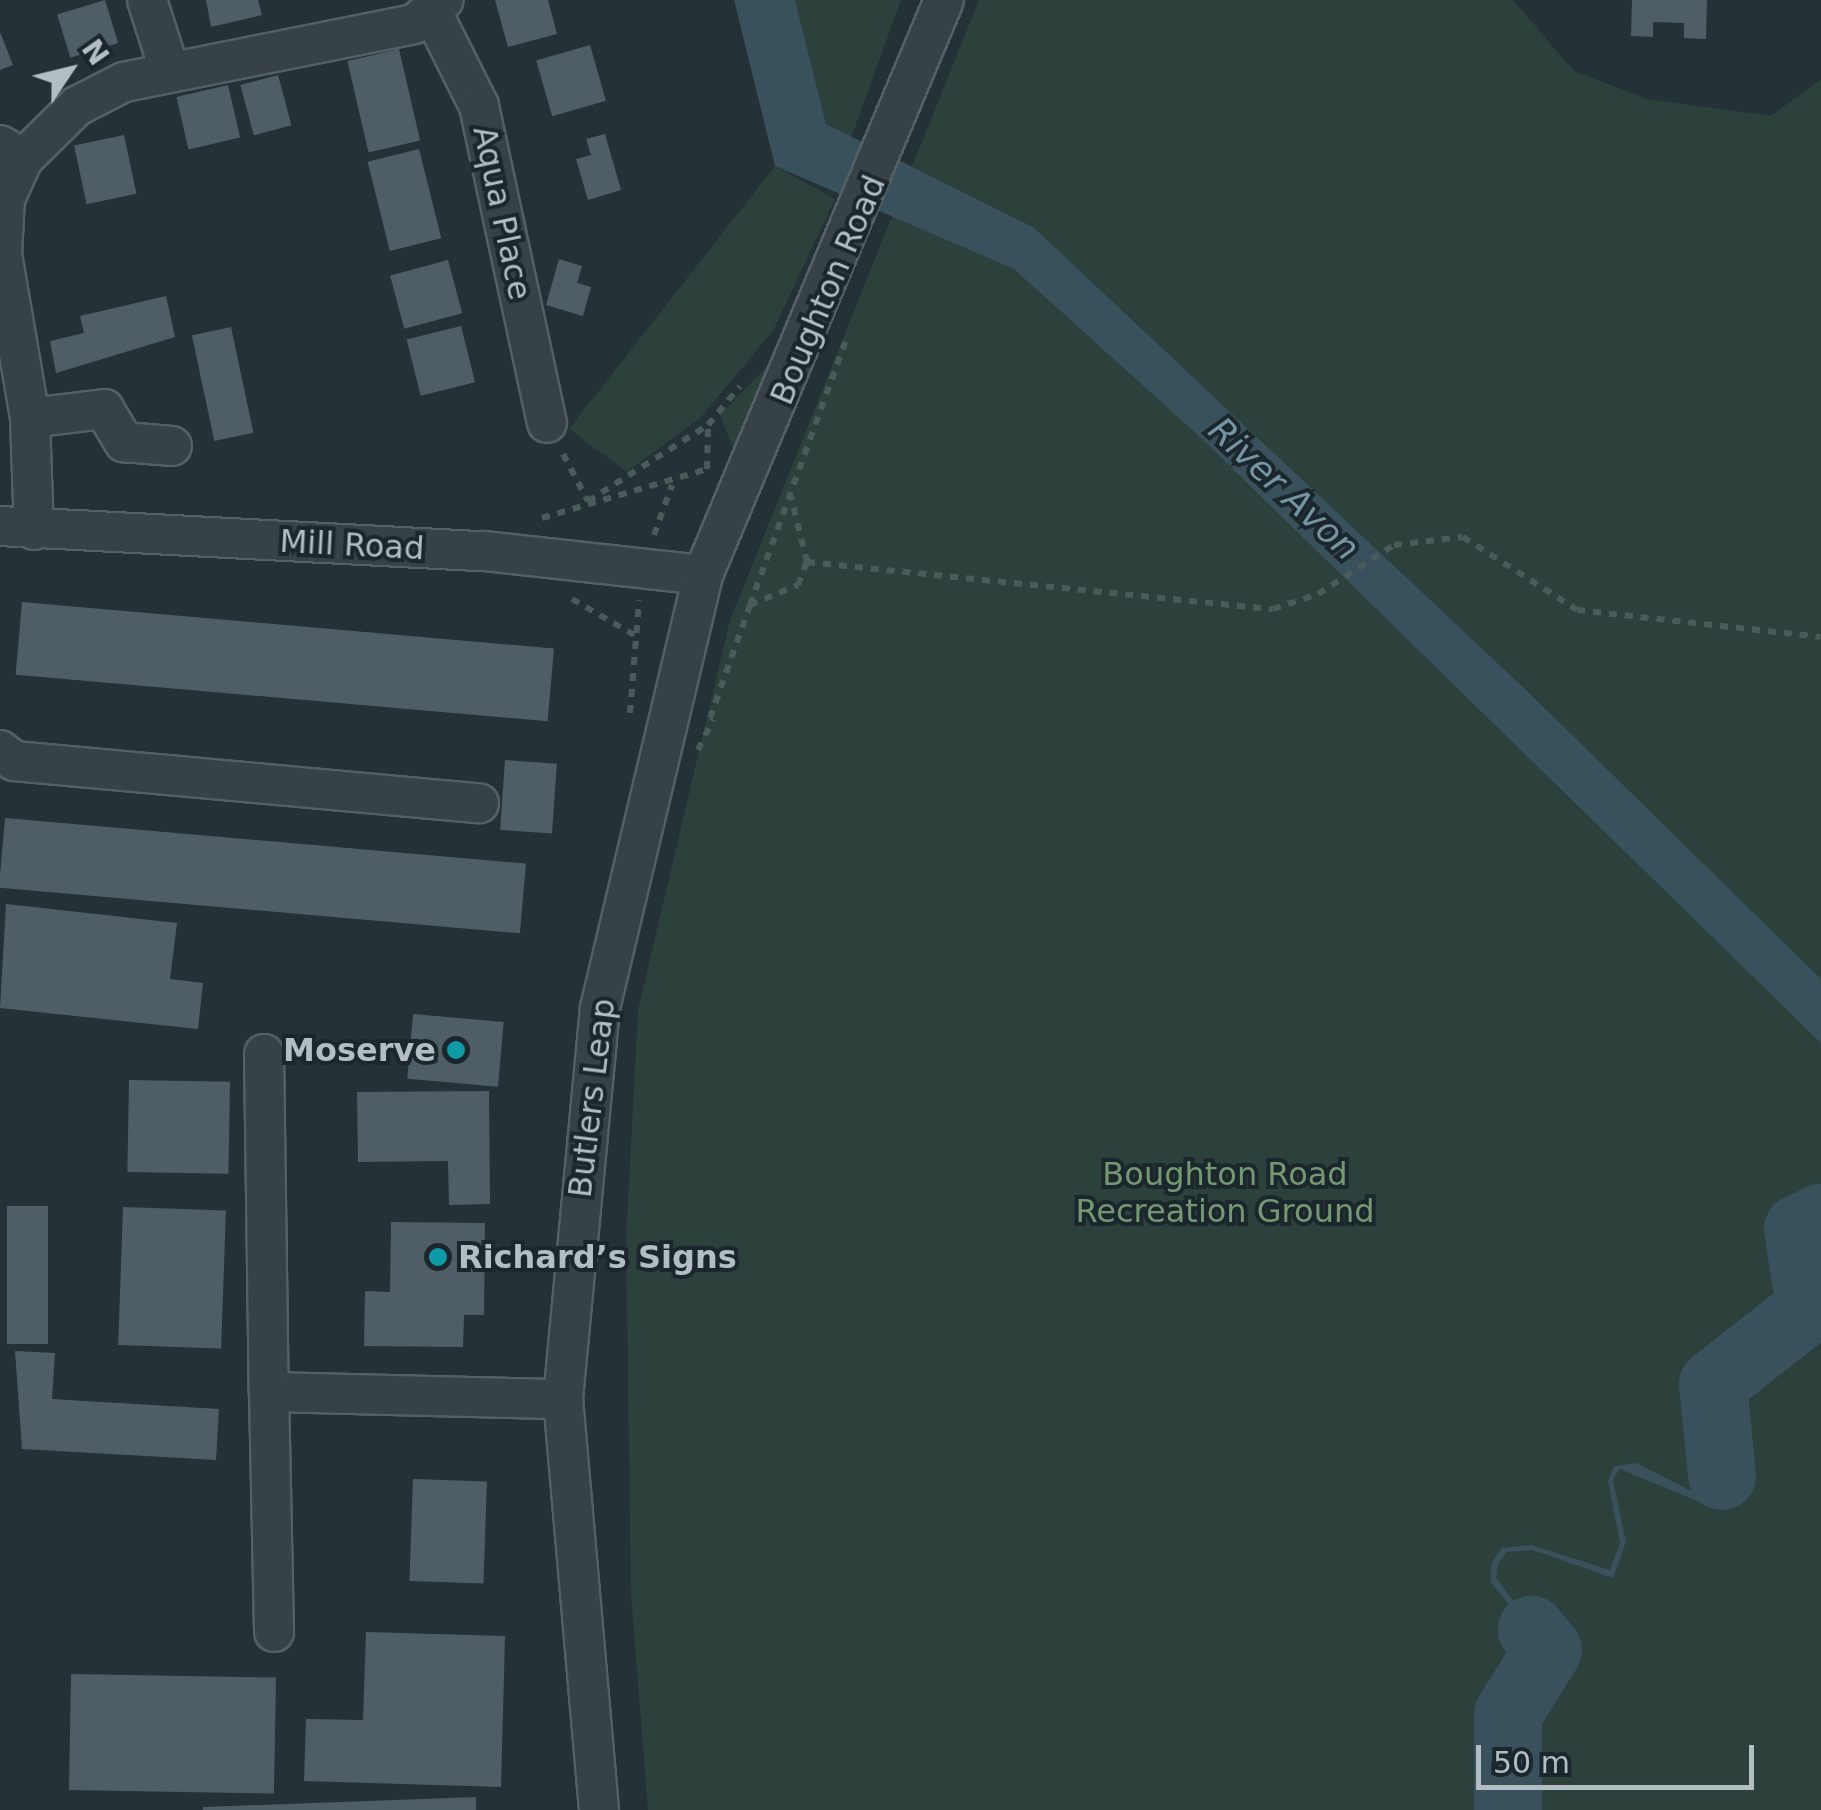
<!DOCTYPE html>
<meta charset="utf-8">
<style>
body{margin:0}
#map{position:relative;width:1821px;height:1810px;overflow:hidden;background:#243137;font-family:"DejaVu Sans",sans-serif}
div>[style]{position:absolute}
[style*='--x']{left:calc(var(--x)*1px);top:calc(var(--y)*1px);width:calc(var(--w)*1px);rotate:calc(var(--a)*1deg)}
.green>*{inset:0;background:#2c413b}
.water>*{inset:0;background:#39505d}
.river>*{height:68px;margin:-34px;padding:0 34px;transform-origin:34px;border-radius:34px;background:#39505d}
.building>*{inset:0;background:#4f5e66;transform-origin:0 0}
.path>*{height:6px;margin-top:-3px;transform-origin:0;background:repeating-linear-gradient(90deg,#4a5c5a 0 8px,transparent 0 16px)}
.roads{filter:drop-shadow(2px 0 #556066) drop-shadow(-2px 0 #556066) drop-shadow(0 2px #556066) drop-shadow(0 -2px #556066)}
.minor>*{height:38px;margin:-19px;padding:0 19px;transform-origin:19px;border-radius:19px;background:#374248}
.dots>*{width:28px;height:28px;translate:-50% -50%;box-sizing:border-box;border:5px solid #1c272d;border-radius:50%}
span{translate:-50% -50%;white-space:nowrap;text-align:center;line-height:1.15;-webkit-text-stroke:8px #1c272d;paint-order:stroke}
.street-label{font-size:32px;color:#b2bdc4}
.poi-label{font-size:32px;color:#b2bdc4;font-weight:700}
.right{translate:-100% -50%;text-align:right}
.left{translate:0 -50%;text-align:left}
.park-label{font-size:32px;color:#739872}
.water-label{font-size:35px;color:#7595a5;font-style:italic}
.north{position:absolute;left:20px;top:20px;width:100px;height:100px;-webkit-text-stroke:8px #1c272d;paint-order:stroke;rotate:55deg;font-size:28px;font-weight:700;line-height:40px;text-align:center;color:#b2bdc4}
.north::after{content:'';display:block;margin:auto;width:35px;height:45px;background:#b2bdc4;clip-path:polygon(50% 0,100% 100%,50% 72%,0 100%)}
.scale{position:absolute;left:1476px;top:1745px;width:278px;height:45px;box-sizing:border-box;border:5px solid #b2bdc4;border-top:0;padding-left:12px;font-size:30px;line-height:35px;white-space:nowrap;color:#b2bdc4;-webkit-text-stroke:8px #1c272d;paint-order:stroke}
</style>
<div id="map">
<div class="green">
<i style="clip-path:polygon(795px 0,901px 0,850px 141px,826px 124px)"></i>
<i style="clip-path:polygon(979px 0,1513px 0,1574px 71px,1647px 99px,1771px 116px,1821px 79px,1821px 1810px,648px 1810px,631px 1595px,626px 1239px,638px 1010px,730px 620px)"></i>
<i style="clip-path:polygon(775px 166px,835px 199px,773px 331px,700px 418px,627px 472px,569px 429px)"></i>
<i style="clip-path:polygon(774px 359px,736px 456px,720px 415px)"></i>
</div>
<div class="water">
<i style="clip-path:polygon(734px 0,795px 0,826px 124px,1033px 227px,1525px 689px,1821px 979px,1821px 1043px,1199px 436px,1014px 269px,775px 166px)"></i>
<i style="clip-path:polygon(1821px 1214px,1803px 1232px,1819px 1288px,1815px 1309px,1731px 1367px,1718px 1389px,1724px 1488px,1704px 1504px,1620px 1469px,1613px 1479px,1626px 1542px,1613px 1578px,1533px 1550px,1507px 1552px,1498px 1564px,1496px 1578px,1550px 1648px,1550px 1664px,1509px 1708px,1512px 1810px,1504px 1810px,1504px 1709px,1544px 1650px,1490px 1581px,1492px 1562px,1502px 1548px,1531px 1545px,1610px 1570px,1620px 1543px,1608px 1481px,1614px 1466px,1636px 1463px,1701px 1496px,1718px 1481px,1711px 1391px,1726px 1361px,1806px 1304px,1796px 1232px)"></i>
</div>
<div class="river">
<i style="--x:1722;--y:1476;--w:92;--a:-95.6"></i>
<i style="--x:1713;--y:1384;--w:123;--a:-38.1"></i>
<i style="--x:1810;--y:1308;--w:80;--a:-98.6"></i>
<i style="--x:1798;--y:1229;--w:25;--a:-26"></i>
<i style="--x:1508;--y:1810;--w:96;--a:-90"></i>
<i style="--x:1508;--y:1714;--w:75;--a:-58"></i>
<i style="--x:1548;--y:1650;--w:26;--a:-129"></i>
</div>
<div class="building">
<i style="left:105px;top:0;width:45px;height:50px;rotate:73deg"></i>
<i style="clip-path:polygon(206px 0,258px 0,262px 15px,211px 27px)"></i>
<i style="clip-path:polygon(495px 0,548px 0,557px 34px,508px 47px)"></i>
<i style="clip-path:polygon(1632px 0,1707px 0,1706px 39px,1684px 38px,1684px 23px,1653px 22px,1653px 37px,1631px 36px)"></i>
<i style="clip-path:polygon(0 32px,13px 65px,0 70px)"></i>
<i style="left:590px;top:45px;width:58px;height:56px;rotate:74deg"></i>
<i style="left:399px;top:49px;width:94px;height:53px;rotate:77deg"></i>
<i style="left:278px;top:75px;width:52px;height:39px;rotate:75deg"></i>
<i style="left:228px;top:85px;width:54px;height:53px;rotate:77deg"></i>
<i style="clip-path:polygon(605px 134px,621px 190px,588px 200px,576px 159px,591px 155px,586px 139px)"></i>
<i style="left:124px;top:135px;width:60px;height:51px;rotate:78deg"></i>
<i style="left:419px;top:149px;width:92px;height:53px;rotate:76deg"></i>
<i style="clip-path:polygon(559px 259px,582px 266px,577px 283px,591px 287px,583px 316px,546px 305px)"></i>
<i style="left:448px;top:260px;width:55px;height:60px;rotate:75deg"></i>
<i style="clip-path:polygon(166px 296px,175px 337px,56px 373px,50px 341px,84px 333px,80px 316px)"></i>
<i style="left:461px;top:326px;width:58px;height:56px;rotate:76deg"></i>
<i style="left:231px;top:327px;width:108px;height:40px;rotate:78deg"></i>
<i style="left:22px;top:602px;width:534px;height:73px;rotate:5deg"></i>
<i style="left:505px;top:760px;width:52px;height:70px;rotate:4deg"></i>
<i style="left:5px;top:818px;width:523px;height:70px;rotate:5deg"></i>
<i style="clip-path:polygon(6px 904px,177px 923px,170px 979px,203px 983px,198px 1029px,0 1008px)"></i>
<i style="left:413px;top:1014px;width:91px;height:65px;rotate:5deg"></i>
<i style="left:129px;top:1080px;width:101px;height:92px;rotate:1deg"></i>
<i style="clip-path:polygon(489px 1091px,490px 1204px,449px 1205px,448px 1161px,358px 1162px,357px 1092px)"></i>
<i style="left:7px;top:1206px;width:41px;height:138px"></i>
<i style="left:123px;top:1207px;width:103px;height:138px;rotate:2deg"></i>
<i style="clip-path:polygon(391px 1222px,485px 1223px,484px 1315px,464px 1315px,463px 1347px,364px 1346px,365px 1291px,390px 1292px)"></i>
<i style="clip-path:polygon(15px 1351px,55px 1353px,52px 1399px,219px 1409px,216px 1460px,22px 1449px)"></i>
<i style="left:413px;top:1479px;width:74px;height:102px;rotate:2deg"></i>
<i style="clip-path:polygon(366px 1632px,505px 1636px,501px 1787px,304px 1781px,306px 1719px,363px 1720px)"></i>
<i style="left:71px;top:1674px;width:205px;height:116px;rotate:1deg"></i>
<i style="clip-path:polygon(476px 1797px,476px 1810px,203px 1810px,203px 1807px)"></i>
</div>
<div class="path">
<i style="--x:563;--y:454;--w:53;--a:62"></i>
<i style="--x:588;--y:501;--w:142;--a:-32.3"></i>
<i style="--x:708;--y:425;--w:50;--a:-50.6"></i>
<i style="--x:542;--y:518;--w:172;--a:-16.5"></i>
<i style="--x:707;--y:469;--w:44;--a:-88.7"></i>
<i style="--x:654;--y:535;--w:53;--a:-70.2"></i>
<i style="--x:807;--y:562;--w:468;--a:5.8"></i>
<i style="--x:1273;--y:609;--w:47;--a:-18.4"></i>
<i style="--x:1318;--y:594;--w:90;--a:-32.8"></i>
<i style="--x:1394;--y:545;--w:69;--a:-6.6"></i>
<i style="--x:1463;--y:537;--w:135;--a:32.6"></i>
<i style="--x:1577;--y:610;--w:245;--a:6.3"></i>
<i style="--x:572;--y:599;--w:74;--a:30"></i>
<i style="--x:750;--y:605;--w:287;--a:-70.1"></i>
<i style="--x:630;--y:713;--w:113;--a:-85.4"></i>
<i style="--x:710;--y:718;--w:120;--a:-70.5"></i>
<i style="--x:750;--y:605;--w:52;--a:-22.6"></i>
<i style="--x:798;--y:585;--w:25;--a:-69"></i>
<i style="--x:807;--y:562;--w:67;--a:-103.8"></i>
<i style="--x:698;--y:750;--w:34;--a:-64"></i>
</div>
<div class="roads">
<div class="minor">
<i style="--x:147;--y:0;--w:76;--a:72.3"></i>
<i style="--x:432;--y:12;--w:105;--a:63.4"></i>
<i style="--x:479;--y:106;--w:324;--a:77.9"></i>
<i style="--x:0;--y:145;--w:27;--a:31"></i>
<i style="--x:23;--y:159;--w:44;--a:114.2"></i>
<i style="--x:5;--y:199;--w:55;--a:93.1"></i>
<i style="--x:2;--y:254;--w:166;--a:80.3"></i>
<i style="--x:30;--y:418;--w:112;--a:88"></i>
<i style="--x:23;--y:159;--w:76;--a:-44.5"></i>
<i style="--x:77;--y:106;--w:53;--a:-27.1"></i>
<i style="--x:124;--y:82;--w:296;--a:-11.3"></i>
<i style="--x:414;--y:24;--w:38;--a:-39"></i>
<i style="--x:30;--y:418;--w:75;--a:-6.9"></i>
<i style="--x:104;--y:409;--w:39;--a:59"></i>
<i style="--x:124;--y:442;--w:48;--a:4.8"></i>
<i style="--x:0;--y:526;--w:485;--a:3"></i>
<i style="--x:484;--y:551;--w:220;--a:6.3"></i>
<i style="--x:0;--y:750;--w:18;--a:38"></i>
<i style="--x:14;--y:761;--w:467;--a:5.2"></i>
<i style="--x:264;--y:1054;--w:338;--a:89.2"></i>
<i style="--x:269;--y:1392;--w:294;--a:1.4"></i>
<i style="--x:269;--y:1392;--w:240;--a:88.8"></i>
<i style="--x:599;--y:1810;--w:413;--a:-95"></i>
<i style="--x:563;--y:1399;--w:393;--a:-84.6"></i>
<i style="--x:600;--y:1008;--w:445;--a:-76.6"></i>
<i style="--x:703;--y:575;--w:623;--a:-67.26"></i>
</div>
</div>
<div class="dots">
<i style="left:456px;top:1050px;background:#0f9aa8"></i>
<i style="left:438px;top:1257px;background:#0f9aa8"></i>
</div>
<div class="street-label">
<span style="left:502px;top:213px;rotate:78deg">Aqua Place</span>
<span style="left:828px;top:290px;rotate:-67deg">Boughton Road</span>
<span style="left:352px;top:545px;rotate:3deg">Mill Road</span>
<span style="left:592px;top:1098px;rotate:-83deg">Butlers Leap</span>
</div>
<div class="poi-label">
<span class="right" style="left:436px;top:1050px">Moserve</span>
<span class="left" style="left:458px;top:1257px">Richard’s Signs</span>
</div>
<div class="park-label">
<span style="left:1225px;top:1193px">Boughton Road<br>Recreation Ground</span>
</div>
<div class="water-label">
<span style="left:1284px;top:489px;rotate:43deg">River Avon</span>
</div>
<div class="north">N</div>
<div class="scale">50 m</div>
</div>
